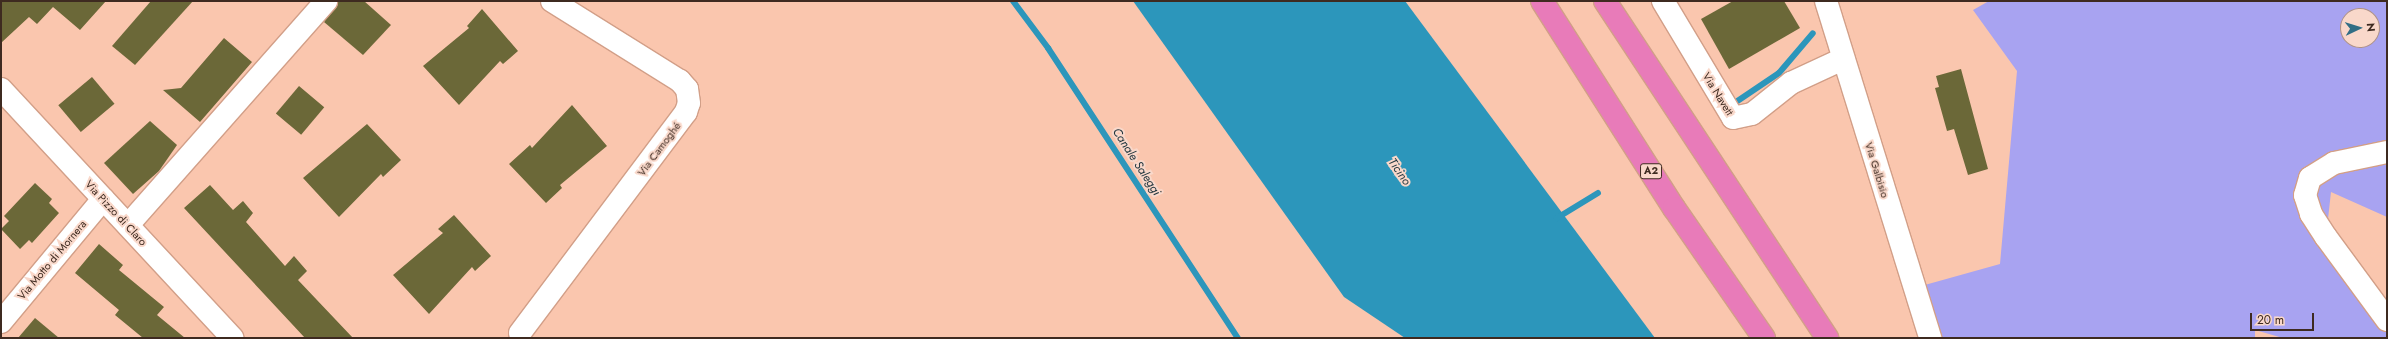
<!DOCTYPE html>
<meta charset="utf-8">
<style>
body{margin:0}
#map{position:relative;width:2388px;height:339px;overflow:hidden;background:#fac6ae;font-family:Jost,sans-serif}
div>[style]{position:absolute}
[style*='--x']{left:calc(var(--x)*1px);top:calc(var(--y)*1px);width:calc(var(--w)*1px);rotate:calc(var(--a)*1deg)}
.green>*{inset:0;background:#a8a3f1}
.water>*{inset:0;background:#2c96bb}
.stream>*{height:6px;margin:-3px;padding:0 3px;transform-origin:3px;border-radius:3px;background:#2c96bb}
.building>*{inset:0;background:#6b6838;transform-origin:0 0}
.roads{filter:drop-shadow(1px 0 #d29f88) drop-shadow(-1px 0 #d29f88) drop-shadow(0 1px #d29f88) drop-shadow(0 -1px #d29f88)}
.minor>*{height:22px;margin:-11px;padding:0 11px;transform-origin:11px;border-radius:11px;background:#fff}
.highway>*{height:22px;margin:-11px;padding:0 11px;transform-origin:11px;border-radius:11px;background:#e87bb9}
span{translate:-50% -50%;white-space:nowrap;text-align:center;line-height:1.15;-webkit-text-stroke:4px #f9d8ca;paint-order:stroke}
.shield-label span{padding:1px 3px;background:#f9d8ca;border:1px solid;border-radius:3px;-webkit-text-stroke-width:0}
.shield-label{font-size:10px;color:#3e2a20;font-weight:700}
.street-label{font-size:11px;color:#3e2a20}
.water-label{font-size:12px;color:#1c323b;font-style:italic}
.frame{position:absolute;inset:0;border:2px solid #3e2a20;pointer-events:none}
.north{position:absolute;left:2340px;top:8px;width:40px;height:40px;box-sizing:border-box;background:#f9d8ca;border:1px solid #ae9286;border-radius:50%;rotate:86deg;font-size:11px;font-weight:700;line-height:16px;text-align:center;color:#3e2a20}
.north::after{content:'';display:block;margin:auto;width:14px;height:18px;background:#316e85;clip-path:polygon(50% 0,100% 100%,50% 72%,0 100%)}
.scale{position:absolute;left:2250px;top:313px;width:64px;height:18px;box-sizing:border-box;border:2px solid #3e2a20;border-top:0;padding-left:5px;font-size:12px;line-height:14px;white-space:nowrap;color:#3e2a20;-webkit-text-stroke:3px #f9d8ca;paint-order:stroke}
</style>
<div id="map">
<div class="green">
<i style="clip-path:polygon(evenodd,1989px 1px,2387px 1px,2387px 217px,2331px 192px,2326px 237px,2387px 320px,2387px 338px,2283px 338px,2255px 330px,2255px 338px,1930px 338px,1914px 288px,2000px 264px,2017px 71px,1973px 10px,1989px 1px,2348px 16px,2372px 16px,2372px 40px,2348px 40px,2348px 16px)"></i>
</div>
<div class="water">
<i style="clip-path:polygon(1133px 1px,1405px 1px,1655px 338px,1405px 338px,1344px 297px)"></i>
</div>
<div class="stream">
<i style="--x:1013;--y:1;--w:59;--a:53.3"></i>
<i style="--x:1048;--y:48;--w:347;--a:56.8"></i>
<i style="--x:1733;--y:104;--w:55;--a:-34"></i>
<i style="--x:1779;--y:73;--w:52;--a:-49.6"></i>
<i style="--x:1557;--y:218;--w:48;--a:-31.4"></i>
</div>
<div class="building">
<i style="clip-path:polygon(1px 1px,106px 1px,80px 30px,53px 7px,37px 24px,29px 17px,1px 43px)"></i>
<i style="clip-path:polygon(151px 1px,193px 1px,135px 65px,112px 46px)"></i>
<i style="clip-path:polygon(338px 1px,364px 1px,391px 25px,363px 55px,324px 22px)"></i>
<i style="clip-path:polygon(1733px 1px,1784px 1px,1800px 28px,1729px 69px,1701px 19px)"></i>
<i style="clip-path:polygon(482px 9px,518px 51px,503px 64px,500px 61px,459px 105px,423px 66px,469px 28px,467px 26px)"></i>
<i style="clip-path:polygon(224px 38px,252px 62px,200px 122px,163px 90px,181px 88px)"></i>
<i style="clip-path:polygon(1961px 69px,1988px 169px,1968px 175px,1954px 129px,1947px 131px,1935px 88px,1939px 87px,1936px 76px)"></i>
<i style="left:92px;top:77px;width:35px;height:44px;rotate:50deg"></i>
<i style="left:299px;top:86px;width:33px;height:36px;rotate:40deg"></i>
<i style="clip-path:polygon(572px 105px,607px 146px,560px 185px,562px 188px,546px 203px,509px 164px,530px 145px,532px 148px)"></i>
<i style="clip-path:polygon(150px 121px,177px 145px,159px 171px,133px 194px,104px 163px)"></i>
<i style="clip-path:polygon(367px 124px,401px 160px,383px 177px,381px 174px,339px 217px,303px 178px)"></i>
<i style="clip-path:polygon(35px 183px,52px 199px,49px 203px,59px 213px,32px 243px,29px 240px,20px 249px,1px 229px,9px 221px,4px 216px)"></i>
<i style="clip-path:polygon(210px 185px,233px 210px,243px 201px,253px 213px,246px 222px,285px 266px,294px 256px,307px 271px,298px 280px,353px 338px,305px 338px,184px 208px)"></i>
<i style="clip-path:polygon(454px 215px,491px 256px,475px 271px,472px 267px,429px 314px,393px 275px,443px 233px,438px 229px)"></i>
<i style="clip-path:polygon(99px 244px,123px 265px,119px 270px,164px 307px,157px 315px,185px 338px,143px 338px,115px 315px,119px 310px,75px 273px)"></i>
<i style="clip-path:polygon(35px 318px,59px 338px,18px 338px)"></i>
</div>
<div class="roads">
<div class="minor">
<i style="--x:1663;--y:1;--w:136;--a:59.1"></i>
<i style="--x:1733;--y:118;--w:19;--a:-12"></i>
<i style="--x:1752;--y:114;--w:50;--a:-38.5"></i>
<i style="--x:1791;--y:83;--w:57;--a:-24.8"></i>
<i style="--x:1826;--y:1;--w:353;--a:72.8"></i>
<i style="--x:1;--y:89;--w:340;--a:47.1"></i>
<i style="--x:2387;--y:152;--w:54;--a:168.3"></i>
<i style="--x:2334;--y:163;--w:28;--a:148"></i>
<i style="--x:2310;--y:178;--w:18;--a:106"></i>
<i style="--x:2305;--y:195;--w:20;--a:72"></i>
<i style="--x:2311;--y:214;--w:27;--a:57"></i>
<i style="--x:2326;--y:237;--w:103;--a:53.7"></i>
<i style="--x:128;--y:225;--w:299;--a:-48.5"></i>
<i style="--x:1;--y:322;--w:160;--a:-50.3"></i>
<i style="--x:520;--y:333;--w:276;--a:-53.1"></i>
<i style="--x:686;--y:112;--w:9;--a:-72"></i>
<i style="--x:689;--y:103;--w:14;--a:-98"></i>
<i style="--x:687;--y:89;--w:11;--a:-131"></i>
<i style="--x:680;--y:81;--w:151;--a:-148"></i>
</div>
<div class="highway">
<i style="--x:1542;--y:1;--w:246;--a:57.5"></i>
<i style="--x:1674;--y:208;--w:158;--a:55.3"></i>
<i style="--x:1605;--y:1;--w:404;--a:56.6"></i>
</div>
</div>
<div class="shield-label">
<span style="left:1651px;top:171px">A2</span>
</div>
<div class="street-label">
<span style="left:1718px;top:94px;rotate:58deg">Via Navett</span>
<span style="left:659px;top:149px;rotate:-53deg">Via Camoghé</span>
<span style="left:1877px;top:170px;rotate:73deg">Via Galbisio</span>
<span style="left:116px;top:213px;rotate:47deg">Via Pizzo di Claro</span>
<span style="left:52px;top:260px;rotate:-50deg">Via Motto di Mornera</span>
</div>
<div class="water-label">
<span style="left:1136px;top:162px;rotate:57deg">Canale Saleggi</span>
<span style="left:1399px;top:172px;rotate:55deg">Ticino</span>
</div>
<div class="frame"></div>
<div class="north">N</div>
<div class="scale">20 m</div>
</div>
